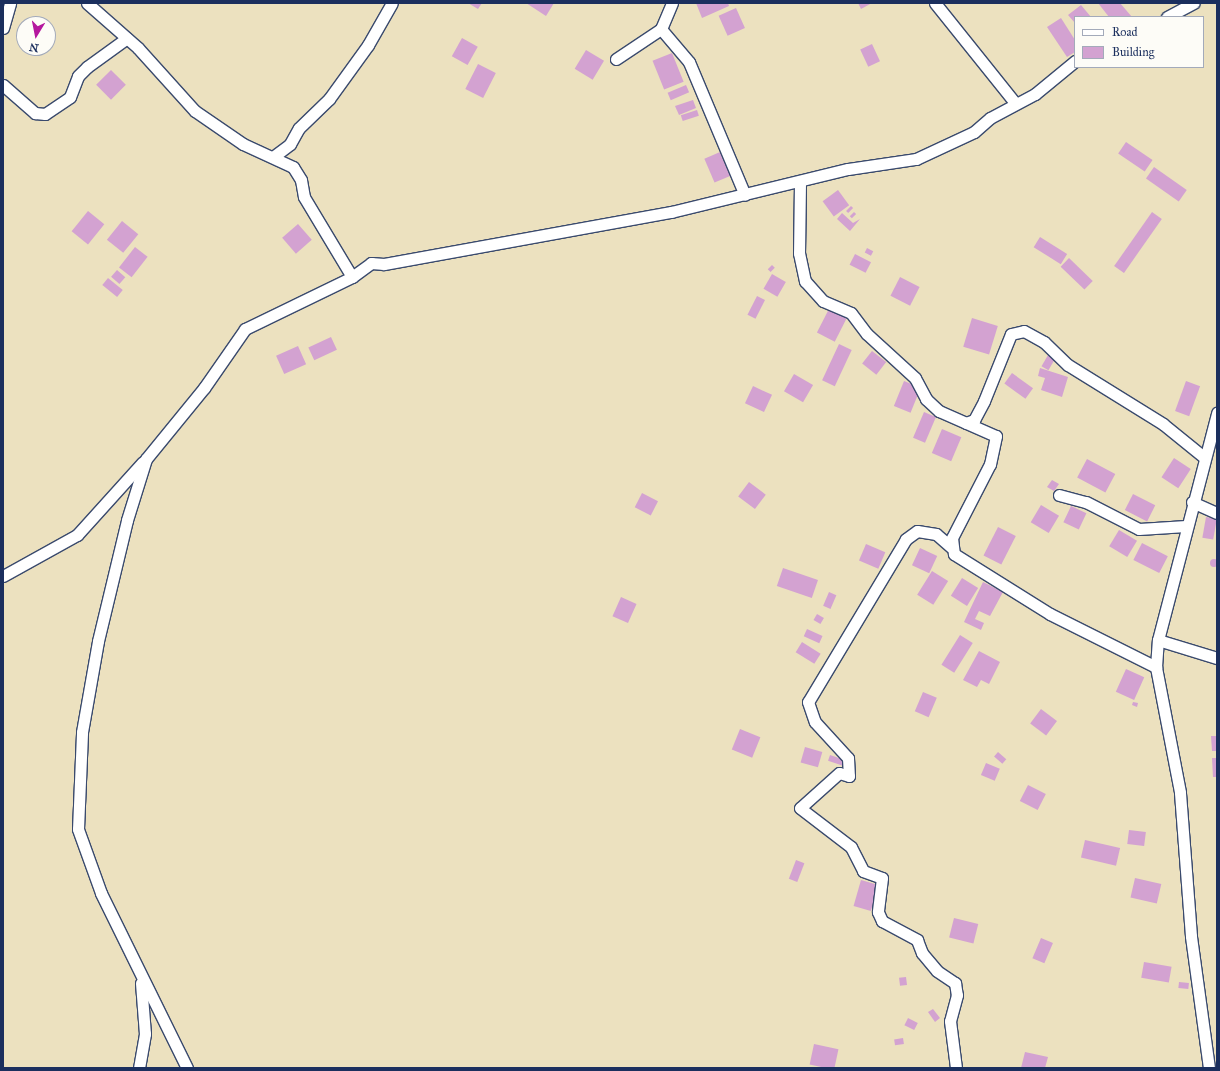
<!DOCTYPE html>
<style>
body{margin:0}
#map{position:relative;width:1220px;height:1071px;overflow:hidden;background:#ece1bf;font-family:"IM FELL Great Primer",serif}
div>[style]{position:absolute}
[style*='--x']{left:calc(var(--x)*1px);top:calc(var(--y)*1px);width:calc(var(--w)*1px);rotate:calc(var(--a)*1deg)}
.building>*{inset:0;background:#d3a2d1;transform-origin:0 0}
.round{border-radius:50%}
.roads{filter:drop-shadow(1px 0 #3a4a6d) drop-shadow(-1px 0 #3a4a6d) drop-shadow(0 1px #3a4a6d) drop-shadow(0 -1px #3a4a6d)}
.street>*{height:11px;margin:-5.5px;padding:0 5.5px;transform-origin:5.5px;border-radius:5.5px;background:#fff}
span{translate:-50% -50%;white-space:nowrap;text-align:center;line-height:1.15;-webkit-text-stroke:3px #fdfcf7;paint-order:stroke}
.frame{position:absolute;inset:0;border:4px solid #1b2f5e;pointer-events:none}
.legend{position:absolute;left:1074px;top:16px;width:130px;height:52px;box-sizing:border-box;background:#fdfcf7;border:1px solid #a3aaba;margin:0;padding:5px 7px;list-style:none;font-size:12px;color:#1b2f5e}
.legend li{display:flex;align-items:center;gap:8px;height:20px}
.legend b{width:20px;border:1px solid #a3aaba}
.north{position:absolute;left:16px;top:16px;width:40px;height:40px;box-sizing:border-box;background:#fdfcf7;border:1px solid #a3aaba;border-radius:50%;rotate:190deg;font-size:11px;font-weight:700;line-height:16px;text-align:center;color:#1b2f5e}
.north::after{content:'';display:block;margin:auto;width:14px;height:18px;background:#b5179e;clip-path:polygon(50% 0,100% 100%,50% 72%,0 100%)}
</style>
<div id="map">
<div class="building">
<i style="clip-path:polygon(468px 3px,482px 3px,478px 9px)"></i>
<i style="clip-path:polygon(526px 3px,554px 3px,546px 16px)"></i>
<i style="clip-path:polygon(696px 3px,728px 3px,729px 6px,702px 18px)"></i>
<i style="clip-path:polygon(858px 3px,872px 3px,861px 9px)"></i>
<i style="clip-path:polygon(1098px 3px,1120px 3px,1132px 17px,1109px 17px)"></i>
<i style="clip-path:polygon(1081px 5px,1091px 17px,1075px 17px,1075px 23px,1068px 15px)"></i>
<i style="left:736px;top:8px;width:22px;height:19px;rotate:66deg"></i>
<i style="clip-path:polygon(1061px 18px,1075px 40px,1075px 52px,1067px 57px,1047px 27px)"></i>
<i style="left:462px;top:38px;width:18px;height:21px;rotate:29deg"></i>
<i style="left:872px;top:44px;width:19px;height:13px;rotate:65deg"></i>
<i style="left:586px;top:50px;width:21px;height:22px;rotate:31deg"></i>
<i style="left:672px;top:53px;width:31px;height:21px;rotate:68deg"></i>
<i style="left:478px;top:64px;width:20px;height:28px;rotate:27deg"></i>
<i style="left:111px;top:70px;width:21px;height:21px;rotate:45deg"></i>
<i style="left:686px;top:85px;width:8px;height:20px;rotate:67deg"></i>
<i style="clip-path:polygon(693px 100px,696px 108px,679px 115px,675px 106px)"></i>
<i style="left:697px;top:110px;width:6px;height:17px;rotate:72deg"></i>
<i style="left:1126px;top:142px;width:32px;height:14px;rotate:34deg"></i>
<i style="left:720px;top:152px;width:26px;height:17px;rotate:67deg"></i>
<i style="left:1154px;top:167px;width:40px;height:14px;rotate:35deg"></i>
<i style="left:838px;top:190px;width:19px;height:19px;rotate:54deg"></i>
<i style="left:851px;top:206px;width:3px;height:7px;rotate:45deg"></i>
<i style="left:88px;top:211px;width:21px;height:26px;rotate:39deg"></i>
<i style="left:854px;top:212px;width:3px;height:6px;rotate:45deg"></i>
<i style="left:1152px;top:212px;width:12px;height:66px;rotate:35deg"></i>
<i style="clip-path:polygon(842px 213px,853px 223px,860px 219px,850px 231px,837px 219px)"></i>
<i style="left:122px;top:221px;width:21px;height:24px;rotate:39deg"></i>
<i style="left:298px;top:224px;width:21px;height:21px;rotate:49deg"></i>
<i style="left:1040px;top:237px;width:32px;height:12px;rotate:32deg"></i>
<i style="left:135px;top:247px;width:16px;height:26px;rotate:38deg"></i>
<i style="left:867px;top:248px;width:7px;height:5px;rotate:27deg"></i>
<i style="left:855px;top:254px;width:18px;height:12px;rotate:27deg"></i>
<i style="left:1069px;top:258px;width:33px;height:12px;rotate:44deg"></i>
<i style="left:772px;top:265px;width:4px;height:6px;rotate:45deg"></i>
<i style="left:117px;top:270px;width:11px;height:9px;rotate:41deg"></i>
<i style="left:772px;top:274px;width:16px;height:17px;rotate:30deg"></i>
<i style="left:900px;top:277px;width:22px;height:21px;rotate:27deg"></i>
<i style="left:108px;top:278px;width:19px;height:9px;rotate:39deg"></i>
<i style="left:757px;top:296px;width:9px;height:21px;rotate:27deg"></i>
<i style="left:831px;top:305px;width:20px;height:31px;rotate:27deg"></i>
<i style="left:972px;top:318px;width:27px;height:30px;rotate:17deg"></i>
<i style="left:331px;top:337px;width:14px;height:25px;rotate:65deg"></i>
<i style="left:839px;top:344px;width:14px;height:40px;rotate:25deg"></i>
<i style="left:298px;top:346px;width:20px;height:24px;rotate:66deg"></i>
<i style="left:872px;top:351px;width:18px;height:16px;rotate:38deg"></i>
<i style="left:1048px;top:355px;width:8px;height:13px;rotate:30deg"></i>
<i style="clip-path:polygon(1040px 368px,1068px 377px,1062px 397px,1041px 390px,1045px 378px,1038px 376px)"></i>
<i style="left:1012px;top:373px;width:26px;height:13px;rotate:36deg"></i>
<i style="left:794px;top:374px;width:22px;height:20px;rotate:30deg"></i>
<i style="left:904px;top:381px;width:18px;height:27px;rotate:22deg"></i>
<i style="left:1186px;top:381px;width:15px;height:32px;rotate:20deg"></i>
<i style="left:753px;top:386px;width:21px;height:19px;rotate:25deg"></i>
<i style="left:924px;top:412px;width:13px;height:28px;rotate:23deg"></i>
<i style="left:942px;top:429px;width:21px;height:26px;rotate:23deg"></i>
<i style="left:1174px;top:458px;width:20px;height:23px;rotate:33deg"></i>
<i style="left:1087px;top:459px;width:32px;height:21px;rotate:28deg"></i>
<i style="clip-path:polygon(1052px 480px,1059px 484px,1054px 491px,1047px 487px)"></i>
<i style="left:749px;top:482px;width:21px;height:18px;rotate:37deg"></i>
<i style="left:642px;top:493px;width:18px;height:16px;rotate:27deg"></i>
<i style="left:1133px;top:494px;width:25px;height:18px;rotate:27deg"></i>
<i style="left:1041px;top:505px;width:21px;height:20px;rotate:31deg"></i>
<i style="left:1071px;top:506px;width:17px;height:18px;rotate:25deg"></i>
<i style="left:1206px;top:517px;width:11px;height:21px;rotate:10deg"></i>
<i style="left:998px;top:527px;width:20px;height:32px;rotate:27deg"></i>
<i style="left:1119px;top:530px;width:21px;height:19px;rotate:31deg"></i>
<i style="left:1142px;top:543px;width:29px;height:19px;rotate:27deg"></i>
<i style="left:866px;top:544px;width:21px;height:18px;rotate:23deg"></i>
<i style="left:920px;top:548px;width:19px;height:19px;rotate:25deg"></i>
<i class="round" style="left:1210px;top:559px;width:8px;height:8px"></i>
<i style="left:783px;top:568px;width:37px;height:19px;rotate:19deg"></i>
<i style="left:932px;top:571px;width:19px;height:28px;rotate:32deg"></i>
<i style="left:962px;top:578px;width:19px;height:21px;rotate:32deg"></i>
<i style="clip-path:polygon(983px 582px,1003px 592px,990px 616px,979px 611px,975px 619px,984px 623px,981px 630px,964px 622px)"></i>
<i style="left:829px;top:592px;width:8px;height:15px;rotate:23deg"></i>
<i style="left:621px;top:597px;width:17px;height:21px;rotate:24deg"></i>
<i style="left:817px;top:614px;width:8px;height:7px;rotate:30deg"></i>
<i style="left:807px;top:629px;width:17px;height:8px;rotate:24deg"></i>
<i style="left:960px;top:635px;width:15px;height:35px;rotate:32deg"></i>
<i style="left:802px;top:642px;width:22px;height:12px;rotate:32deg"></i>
<i style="clip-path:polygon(979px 651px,1000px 662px,989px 684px,981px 680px,977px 687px,963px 680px)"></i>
<i style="left:1126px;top:669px;width:20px;height:25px;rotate:24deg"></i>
<i style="left:923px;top:692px;width:15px;height:21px;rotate:23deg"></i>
<i style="clip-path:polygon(1133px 702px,1138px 703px,1137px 707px,1132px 705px)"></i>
<i style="left:1041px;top:709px;width:20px;height:18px;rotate:37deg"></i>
<i style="left:740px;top:729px;width:22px;height:22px;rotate:22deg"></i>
<i style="clip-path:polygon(1211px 736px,1217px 736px,1217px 751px,1212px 751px)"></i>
<i style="left:805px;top:747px;width:18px;height:16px;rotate:16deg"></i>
<i style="left:998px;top:752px;width:11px;height:6px;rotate:41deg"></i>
<i style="left:830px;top:755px;width:18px;height:6px;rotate:19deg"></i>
<i style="clip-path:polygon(1212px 758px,1217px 758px,1217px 777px,1213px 777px)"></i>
<i style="left:986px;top:763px;width:15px;height:13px;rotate:23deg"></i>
<i style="left:1028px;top:785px;width:20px;height:18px;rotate:27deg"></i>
<i style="left:1129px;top:830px;width:17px;height:14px;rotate:7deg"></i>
<i style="left:1085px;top:840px;width:36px;height:18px;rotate:13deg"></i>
<i style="left:796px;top:860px;width:9px;height:20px;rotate:21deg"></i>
<i style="left:1135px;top:878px;width:27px;height:20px;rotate:13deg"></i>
<i style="left:861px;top:880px;width:18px;height:27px;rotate:16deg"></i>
<i style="left:954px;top:918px;width:25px;height:20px;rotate:14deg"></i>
<i style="left:1041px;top:938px;width:13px;height:22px;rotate:23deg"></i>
<i style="left:1144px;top:962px;width:28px;height:16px;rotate:10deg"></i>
<i style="left:906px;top:977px;width:8px;height:7px;rotate:83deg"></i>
<i style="left:1179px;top:982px;width:10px;height:6px;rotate:6deg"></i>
<i style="clip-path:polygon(933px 1009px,940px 1018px,935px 1022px,928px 1012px)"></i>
<i style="left:908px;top:1018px;width:11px;height:8px;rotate:27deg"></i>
<i style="left:903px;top:1038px;width:6px;height:9px;rotate:81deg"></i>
<i style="left:814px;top:1044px;width:25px;height:21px;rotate:12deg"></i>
<i style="clip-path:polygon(1025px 1052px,1048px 1057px,1045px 1068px,1021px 1068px)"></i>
</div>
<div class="roads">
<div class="street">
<i style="--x:87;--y:3;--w:68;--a:41.4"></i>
<i style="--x:138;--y:48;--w:85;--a:47.9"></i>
<i style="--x:195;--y:111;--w:58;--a:34.5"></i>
<i style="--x:243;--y:144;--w:55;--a:24.7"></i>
<i style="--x:293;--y:167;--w:15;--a:58"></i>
<i style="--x:301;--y:180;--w:17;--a:80"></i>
<i style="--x:304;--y:197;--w:93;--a:59"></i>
<i style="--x:352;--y:277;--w:24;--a:-36"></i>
<i style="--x:371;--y:263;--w:13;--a:4"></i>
<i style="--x:384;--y:264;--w:292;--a:-10.3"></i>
<i style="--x:671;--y:212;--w:182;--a:-13.7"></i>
<i style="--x:848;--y:169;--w:69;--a:-8.4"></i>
<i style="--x:916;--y:159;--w:64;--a:-25"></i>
<i style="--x:974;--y:132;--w:21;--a:-41"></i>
<i style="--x:990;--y:118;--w:51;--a:-28.1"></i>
<i style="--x:1035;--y:94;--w:52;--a:-39.5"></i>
<i style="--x:935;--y:3;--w:128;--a:51.3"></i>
<i style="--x:1167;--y:17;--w:30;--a:-28"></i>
<i style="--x:3;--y:28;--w:26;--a:-74"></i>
<i style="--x:661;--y:29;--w:43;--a:49.7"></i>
<i style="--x:689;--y:62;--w:144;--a:67.2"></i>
<i style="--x:616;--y:59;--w:54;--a:-33.7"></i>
<i style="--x:661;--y:29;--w:28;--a:-67"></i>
<i style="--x:3;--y:85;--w:43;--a:41.2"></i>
<i style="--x:35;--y:113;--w:10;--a:6"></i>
<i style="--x:45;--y:114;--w:30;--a:-34"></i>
<i style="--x:70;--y:97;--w:22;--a:-69"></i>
<i style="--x:78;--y:76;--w:13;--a:-45"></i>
<i style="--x:87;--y:67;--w:49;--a:-35.9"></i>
<i style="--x:273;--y:157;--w:21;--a:-37"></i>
<i style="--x:290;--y:144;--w:18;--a:-61"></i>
<i style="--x:299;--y:128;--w:42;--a:-44"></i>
<i style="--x:329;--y:99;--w:67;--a:-54.2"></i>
<i style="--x:368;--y:45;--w:48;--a:-60.3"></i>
<i style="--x:800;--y:183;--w:70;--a:90.8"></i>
<i style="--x:799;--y:253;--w:29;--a:78"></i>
<i style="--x:805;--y:281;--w:27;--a:48"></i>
<i style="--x:823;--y:301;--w:30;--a:23"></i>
<i style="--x:851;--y:313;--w:26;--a:53"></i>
<i style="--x:867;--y:334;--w:65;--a:42.5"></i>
<i style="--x:915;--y:378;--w:24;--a:62"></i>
<i style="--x:926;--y:399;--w:18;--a:43"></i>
<i style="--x:939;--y:411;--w:62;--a:23.7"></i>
<i style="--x:996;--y:436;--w:29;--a:102"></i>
<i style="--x:990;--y:464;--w:83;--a:117.2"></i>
<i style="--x:952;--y:538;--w:16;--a:83"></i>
<i style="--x:954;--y:554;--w:113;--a:32"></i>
<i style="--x:1050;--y:614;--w:119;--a:26.6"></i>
<i style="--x:966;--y:423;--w:9;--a:-21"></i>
<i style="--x:974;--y:420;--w:21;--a:-62"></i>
<i style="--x:984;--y:401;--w:72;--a:-68.1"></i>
<i style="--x:1011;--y:334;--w:13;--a:-13"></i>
<i style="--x:1024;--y:331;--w:23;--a:29"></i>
<i style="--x:1044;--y:342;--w:33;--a:44"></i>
<i style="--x:1068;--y:365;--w:112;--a:31.8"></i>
<i style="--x:1163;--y:424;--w:54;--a:39"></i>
<i style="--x:1059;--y:495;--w:28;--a:15"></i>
<i style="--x:1086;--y:502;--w:59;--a:27"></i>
<i style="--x:1139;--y:529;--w:47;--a:-3.7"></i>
<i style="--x:1192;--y:502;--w:27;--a:24"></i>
<i style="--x:951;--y:547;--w:20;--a:-139"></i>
<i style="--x:936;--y:534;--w:19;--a:-171"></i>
<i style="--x:917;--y:531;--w:14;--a:144"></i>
<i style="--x:906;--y:539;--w:190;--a:121"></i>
<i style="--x:808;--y:702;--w:21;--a:71"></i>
<i style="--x:815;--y:722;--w:49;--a:47.5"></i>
<i style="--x:848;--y:758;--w:18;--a:87"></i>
<i style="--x:849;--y:776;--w:10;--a:-163"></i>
<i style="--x:839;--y:773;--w:52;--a:138.1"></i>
<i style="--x:800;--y:808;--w:64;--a:37.4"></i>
<i style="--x:851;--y:847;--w:27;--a:63"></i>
<i style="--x:863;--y:871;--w:20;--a:20"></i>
<i style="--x:882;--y:878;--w:34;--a:97"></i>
<i style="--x:878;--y:912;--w:10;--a:66"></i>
<i style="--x:882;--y:921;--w:40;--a:28"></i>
<i style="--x:917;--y:940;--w:14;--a:69"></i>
<i style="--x:922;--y:953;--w:23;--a:50"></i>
<i style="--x:937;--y:971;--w:22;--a:34"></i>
<i style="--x:955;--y:983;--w:12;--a:81"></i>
<i style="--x:957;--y:995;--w:27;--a:105"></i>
<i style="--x:950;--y:1021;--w:47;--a:82.7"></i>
<i style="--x:3;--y:576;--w:85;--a:-29"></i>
<i style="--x:77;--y:535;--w:98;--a:-47.9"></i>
<i style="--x:1158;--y:640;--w:62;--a:17"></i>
<i style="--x:139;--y:1068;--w:35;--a:-80"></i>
<i style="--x:145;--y:1034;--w:51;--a:-94.5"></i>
<i style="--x:187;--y:1068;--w:195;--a:-116.2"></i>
<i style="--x:101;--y:893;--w:68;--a:-109.8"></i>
<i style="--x:78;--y:829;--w:97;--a:-87.6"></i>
<i style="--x:82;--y:732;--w:92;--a:-80"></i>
<i style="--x:98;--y:641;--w:124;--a:-76.5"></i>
<i style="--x:127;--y:520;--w:64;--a:-72.7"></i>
<i style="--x:146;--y:459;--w:92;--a:-50.8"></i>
<i style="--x:204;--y:388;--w:72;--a:-55.2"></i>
<i style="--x:245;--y:329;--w:119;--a:-25.9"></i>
<i style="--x:1209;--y:1068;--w:133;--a:-97.8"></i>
<i style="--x:1191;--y:936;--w:144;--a:-94.4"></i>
<i style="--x:1180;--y:792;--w:127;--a:-100.9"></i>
<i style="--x:1156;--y:667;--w:27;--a:-86"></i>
<i style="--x:1158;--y:640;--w:235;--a:-75.4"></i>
</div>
</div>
<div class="frame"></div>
<ul class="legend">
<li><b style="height:5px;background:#fff"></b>Road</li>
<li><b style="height:11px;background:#d3a2d1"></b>Building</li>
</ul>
<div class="north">N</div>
</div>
